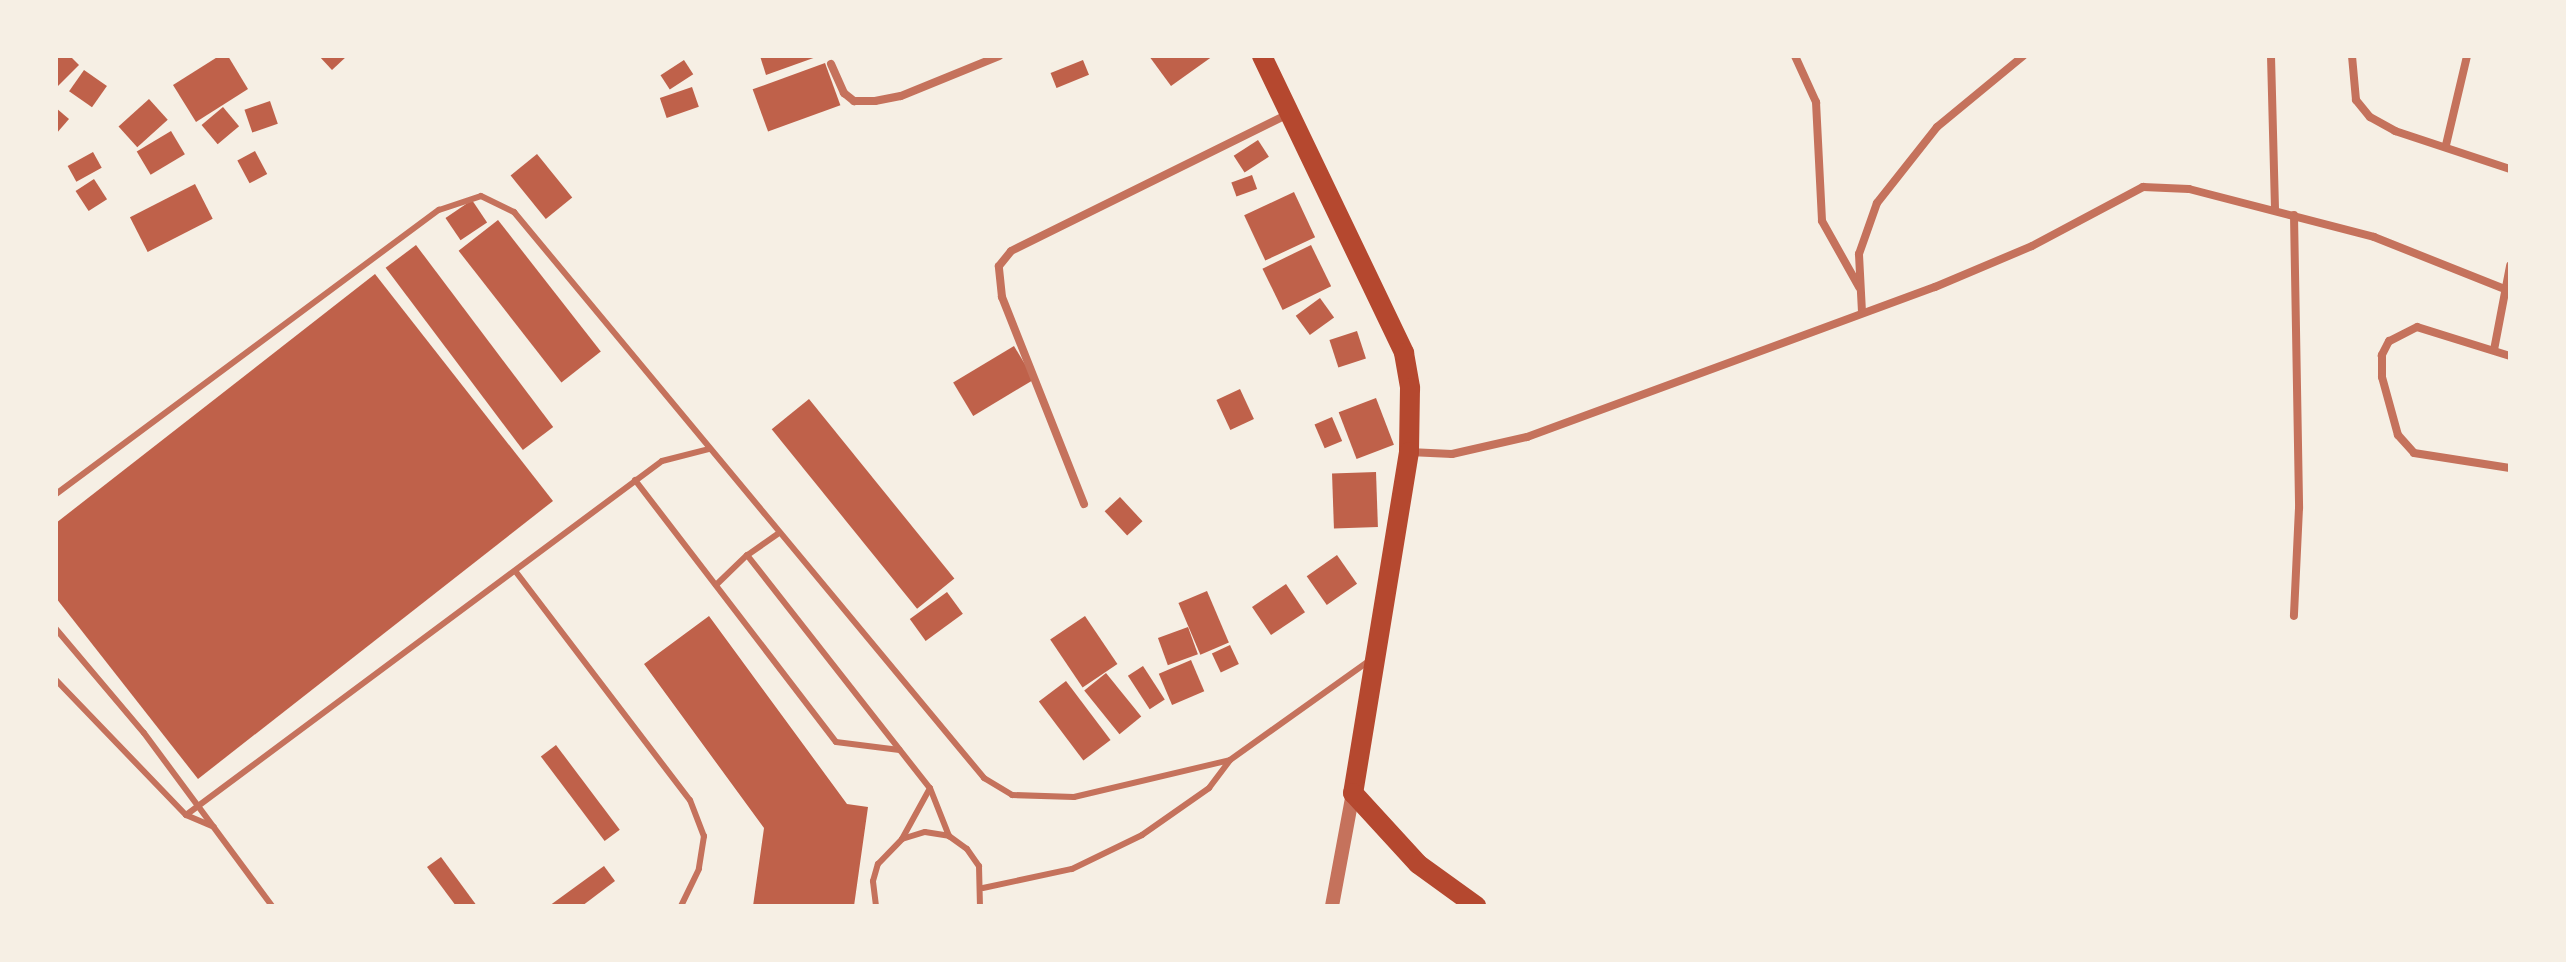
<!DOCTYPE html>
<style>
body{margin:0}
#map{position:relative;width:2566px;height:962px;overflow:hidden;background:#f6efe4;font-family:"Exo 2",sans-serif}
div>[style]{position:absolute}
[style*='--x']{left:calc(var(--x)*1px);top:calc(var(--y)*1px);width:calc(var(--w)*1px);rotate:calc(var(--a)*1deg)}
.building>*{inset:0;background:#bf614a;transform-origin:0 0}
.service>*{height:6px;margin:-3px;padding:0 3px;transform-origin:3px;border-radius:3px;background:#c5725c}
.minor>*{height:8px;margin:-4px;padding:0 4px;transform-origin:4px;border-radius:4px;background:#c5725c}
.tertiary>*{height:14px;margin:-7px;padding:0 7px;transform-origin:7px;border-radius:7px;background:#c5725c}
.primary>*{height:20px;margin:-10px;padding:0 10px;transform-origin:10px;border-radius:10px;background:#b5482f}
span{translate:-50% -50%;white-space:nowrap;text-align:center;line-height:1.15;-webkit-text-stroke:6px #f6efe4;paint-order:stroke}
.frame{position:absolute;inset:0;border:58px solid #f6efe4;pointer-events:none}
</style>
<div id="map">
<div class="building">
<i style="clip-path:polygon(56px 56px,70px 56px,79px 65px,56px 88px)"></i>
<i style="clip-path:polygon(219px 56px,228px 56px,248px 89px,196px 122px,173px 85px)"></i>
<i style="clip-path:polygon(319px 56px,347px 56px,332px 70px)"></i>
<i style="clip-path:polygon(760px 56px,819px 56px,766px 75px)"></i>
<i style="clip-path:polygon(1149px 56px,1213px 56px,1171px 86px)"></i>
<i style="left:684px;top:60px;width:17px;height:28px;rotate:57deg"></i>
<i style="left:1083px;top:60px;width:16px;height:35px;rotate:68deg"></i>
<i style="left:825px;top:63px;width:45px;height:77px;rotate:70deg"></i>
<i style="left:84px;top:70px;width:28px;height:26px;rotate:35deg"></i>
<i style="left:692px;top:87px;width:21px;height:34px;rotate:71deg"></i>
<i style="left:149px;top:99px;width:28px;height:41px;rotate:48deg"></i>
<i style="left:270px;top:101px;width:24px;height:27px;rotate:71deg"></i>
<i style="left:223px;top:107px;width:25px;height:28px;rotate:50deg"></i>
<i style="clip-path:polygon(56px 108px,69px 119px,56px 134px)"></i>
<i style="left:171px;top:131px;width:27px;height:40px;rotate:59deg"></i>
<i style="left:1258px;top:140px;width:20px;height:29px;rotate:57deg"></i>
<i style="left:255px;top:151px;width:26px;height:20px;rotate:62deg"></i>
<i style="left:93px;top:152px;width:18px;height:29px;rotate:61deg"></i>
<i style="left:537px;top:154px;width:56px;height:34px;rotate:51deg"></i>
<i style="left:1252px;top:175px;width:15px;height:22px;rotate:70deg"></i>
<i style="left:94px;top:179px;width:24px;height:22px;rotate:57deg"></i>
<i style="left:195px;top:184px;width:39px;height:73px;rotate:63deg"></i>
<i style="left:1294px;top:192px;width:50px;height:55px;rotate:65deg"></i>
<i style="left:472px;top:200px;width:27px;height:32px;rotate:56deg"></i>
<i style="left:498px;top:220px;width:167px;height:50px;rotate:52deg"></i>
<i style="left:416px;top:245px;width:228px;height:38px;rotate:53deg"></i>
<i style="left:1311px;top:245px;width:46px;height:54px;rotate:64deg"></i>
<i style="clip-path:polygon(375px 274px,553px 501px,198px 779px,56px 598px,56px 523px)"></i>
<i style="left:1320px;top:298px;width:24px;height:30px;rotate:54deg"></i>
<i style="left:1357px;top:331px;width:29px;height:29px;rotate:72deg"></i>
<i style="left:1014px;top:346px;width:39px;height:71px;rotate:59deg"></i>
<i style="left:1240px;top:389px;width:33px;height:26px;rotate:65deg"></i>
<i style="left:1376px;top:398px;width:50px;height:40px;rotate:69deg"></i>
<i style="left:809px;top:399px;width:231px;height:48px;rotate:51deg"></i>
<i style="left:1332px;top:417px;width:26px;height:19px;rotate:67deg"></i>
<i style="left:1376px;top:472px;width:55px;height:44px;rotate:88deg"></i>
<i style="left:1120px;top:497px;width:33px;height:21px;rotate:47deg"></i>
<i style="left:1337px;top:555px;width:35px;height:37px;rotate:55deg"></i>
<i style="left:1286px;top:584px;width:34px;height:41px;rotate:56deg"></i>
<i style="left:1207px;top:591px;width:56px;height:31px;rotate:67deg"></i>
<i style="left:947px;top:592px;width:27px;height:46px;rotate:54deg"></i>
<i style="clip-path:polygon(709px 616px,847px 804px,868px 807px,854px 906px,753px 906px,764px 828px,644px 664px)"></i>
<i style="left:1085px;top:616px;width:58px;height:42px;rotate:56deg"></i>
<i style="left:1188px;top:627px;width:29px;height:32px;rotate:70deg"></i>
<i style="left:1230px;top:645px;width:21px;height:20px;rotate:65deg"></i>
<i style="left:1191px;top:660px;width:34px;height:35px;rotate:67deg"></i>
<i style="left:1143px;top:666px;width:40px;height:18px;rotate:57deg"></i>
<i style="left:1106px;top:673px;width:56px;height:28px;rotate:51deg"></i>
<i style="left:1066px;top:681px;width:74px;height:34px;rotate:53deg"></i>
<i style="left:556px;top:745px;width:106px;height:19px;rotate:53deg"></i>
<i style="clip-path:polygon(441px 857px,477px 906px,456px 906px,427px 867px)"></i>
<i style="clip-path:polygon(604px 866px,615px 881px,582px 906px,549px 906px)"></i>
</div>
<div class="service">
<i style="--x:635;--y:480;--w:330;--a:52.5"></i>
<i style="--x:836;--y:742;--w:64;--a:7.2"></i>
<i style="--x:56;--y:494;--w:477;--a:-36.6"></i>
<i style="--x:439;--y:210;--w:44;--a:-18.4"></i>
<i style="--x:481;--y:196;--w:37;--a:26"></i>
<i style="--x:514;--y:212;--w:736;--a:50.29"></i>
<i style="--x:984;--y:778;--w:33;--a:31"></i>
<i style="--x:1012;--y:795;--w:62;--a:1.8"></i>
<i style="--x:1074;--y:797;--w:160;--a:-13.3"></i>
<i style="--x:779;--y:533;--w:39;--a:145"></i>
<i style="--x:747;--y:555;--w:296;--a:51.9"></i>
<i style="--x:930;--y:788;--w:52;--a:68.4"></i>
<i style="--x:516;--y:572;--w:287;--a:52.7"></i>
<i style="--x:690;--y:800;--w:39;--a:69"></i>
<i style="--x:704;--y:836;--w:33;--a:99"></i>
<i style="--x:699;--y:869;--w:41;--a:115.9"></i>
<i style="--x:716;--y:585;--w:43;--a:-44.1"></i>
<i style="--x:56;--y:629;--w:136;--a:49.8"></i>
<i style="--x:144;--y:733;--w:215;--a:53.5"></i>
<i style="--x:56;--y:680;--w:187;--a:46.1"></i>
<i style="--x:186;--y:815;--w:30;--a:23"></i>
<i style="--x:186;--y:815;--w:593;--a:-36.64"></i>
<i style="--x:662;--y:461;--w:49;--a:-14.3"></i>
<i style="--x:902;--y:839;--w:58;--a:-61.2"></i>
<i style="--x:983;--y:888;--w:91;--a:-12.1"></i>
<i style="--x:1072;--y:869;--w:78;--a:-25.9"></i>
<i style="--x:1142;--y:835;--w:82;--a:-35"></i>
<i style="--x:1209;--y:788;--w:35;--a:-53"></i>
<i style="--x:1230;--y:760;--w:171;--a:-35.5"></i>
<i style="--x:876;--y:906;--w:25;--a:-97"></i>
<i style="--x:873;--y:881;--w:18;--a:-74"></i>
<i style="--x:878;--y:864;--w:35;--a:-46"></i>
<i style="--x:902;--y:839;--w:24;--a:-17"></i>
<i style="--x:925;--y:832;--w:24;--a:9"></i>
<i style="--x:949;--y:836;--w:22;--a:36"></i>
<i style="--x:967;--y:849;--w:21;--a:55"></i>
<i style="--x:979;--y:866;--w:40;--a:88.6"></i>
</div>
<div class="minor">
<i style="--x:1795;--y:56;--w:51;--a:65.5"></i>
<i style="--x:1816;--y:102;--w:119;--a:87.1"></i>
<i style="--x:1822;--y:221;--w:76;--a:60.7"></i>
<i style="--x:2271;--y:56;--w:154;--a:88.5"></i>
<i style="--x:2352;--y:56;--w:44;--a:84.8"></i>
<i style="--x:2356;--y:100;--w:22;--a:51"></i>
<i style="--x:2370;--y:117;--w:29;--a:29"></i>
<i style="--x:2395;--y:131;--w:121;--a:18.3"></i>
<i style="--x:831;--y:64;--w:32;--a:66"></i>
<i style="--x:844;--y:93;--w:13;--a:39"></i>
<i style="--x:854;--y:101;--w:21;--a:0"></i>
<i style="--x:875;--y:101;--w:26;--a:-11"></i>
<i style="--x:901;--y:96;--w:106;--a:-22.2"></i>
<i style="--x:2446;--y:145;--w:91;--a:-76.7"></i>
<i style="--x:2294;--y:215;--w:293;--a:89"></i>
<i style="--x:2299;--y:508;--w:108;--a:92.7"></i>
<i style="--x:1862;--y:312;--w:58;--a:-93"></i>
<i style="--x:1859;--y:254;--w:54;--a:-70.6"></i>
<i style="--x:1877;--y:203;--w:97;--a:-51.7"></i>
<i style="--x:1937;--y:127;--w:112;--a:-39.5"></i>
<i style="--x:2494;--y:350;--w:86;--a:-79.2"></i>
<i style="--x:2510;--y:356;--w:97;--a:-162.7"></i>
<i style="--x:2417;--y:327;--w:31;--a:153"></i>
<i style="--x:2389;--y:341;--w:16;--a:117"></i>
<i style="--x:2382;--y:355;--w:22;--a:90"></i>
<i style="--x:2382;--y:377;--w:60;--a:74.6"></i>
<i style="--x:2398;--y:435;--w:24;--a:48"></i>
<i style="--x:2414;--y:453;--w:97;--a:8.9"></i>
<i style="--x:1409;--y:452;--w:43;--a:2.7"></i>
<i style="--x:1452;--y:454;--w:77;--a:-12.8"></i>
<i style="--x:1527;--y:437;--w:435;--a:-20.2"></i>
<i style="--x:1935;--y:287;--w:105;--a:-22.9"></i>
<i style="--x:2032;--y:246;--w:126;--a:-28"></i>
<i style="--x:2143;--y:187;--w:46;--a:2.5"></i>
<i style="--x:2189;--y:189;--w:191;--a:14.5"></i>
<i style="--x:2374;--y:237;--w:146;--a:21.7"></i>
<i style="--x:1084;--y:504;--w:223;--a:-111.6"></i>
<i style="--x:1002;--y:297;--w:31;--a:-96"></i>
<i style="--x:999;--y:266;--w:19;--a:-51"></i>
<i style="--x:1011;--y:251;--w:309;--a:-26.3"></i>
</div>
<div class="tertiary">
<i style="--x:1332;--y:906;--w:115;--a:-79.5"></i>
</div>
<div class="primary">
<i style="--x:1262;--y:56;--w:329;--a:64.4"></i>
<i style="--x:1404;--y:353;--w:36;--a:80"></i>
<i style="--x:1410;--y:388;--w:64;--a:90.9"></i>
<i style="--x:1409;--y:452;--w:346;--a:99.3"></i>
<i style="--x:1353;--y:793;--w:96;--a:47.5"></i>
<i style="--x:1418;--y:864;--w:72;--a:35.9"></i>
</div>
<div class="frame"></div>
</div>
